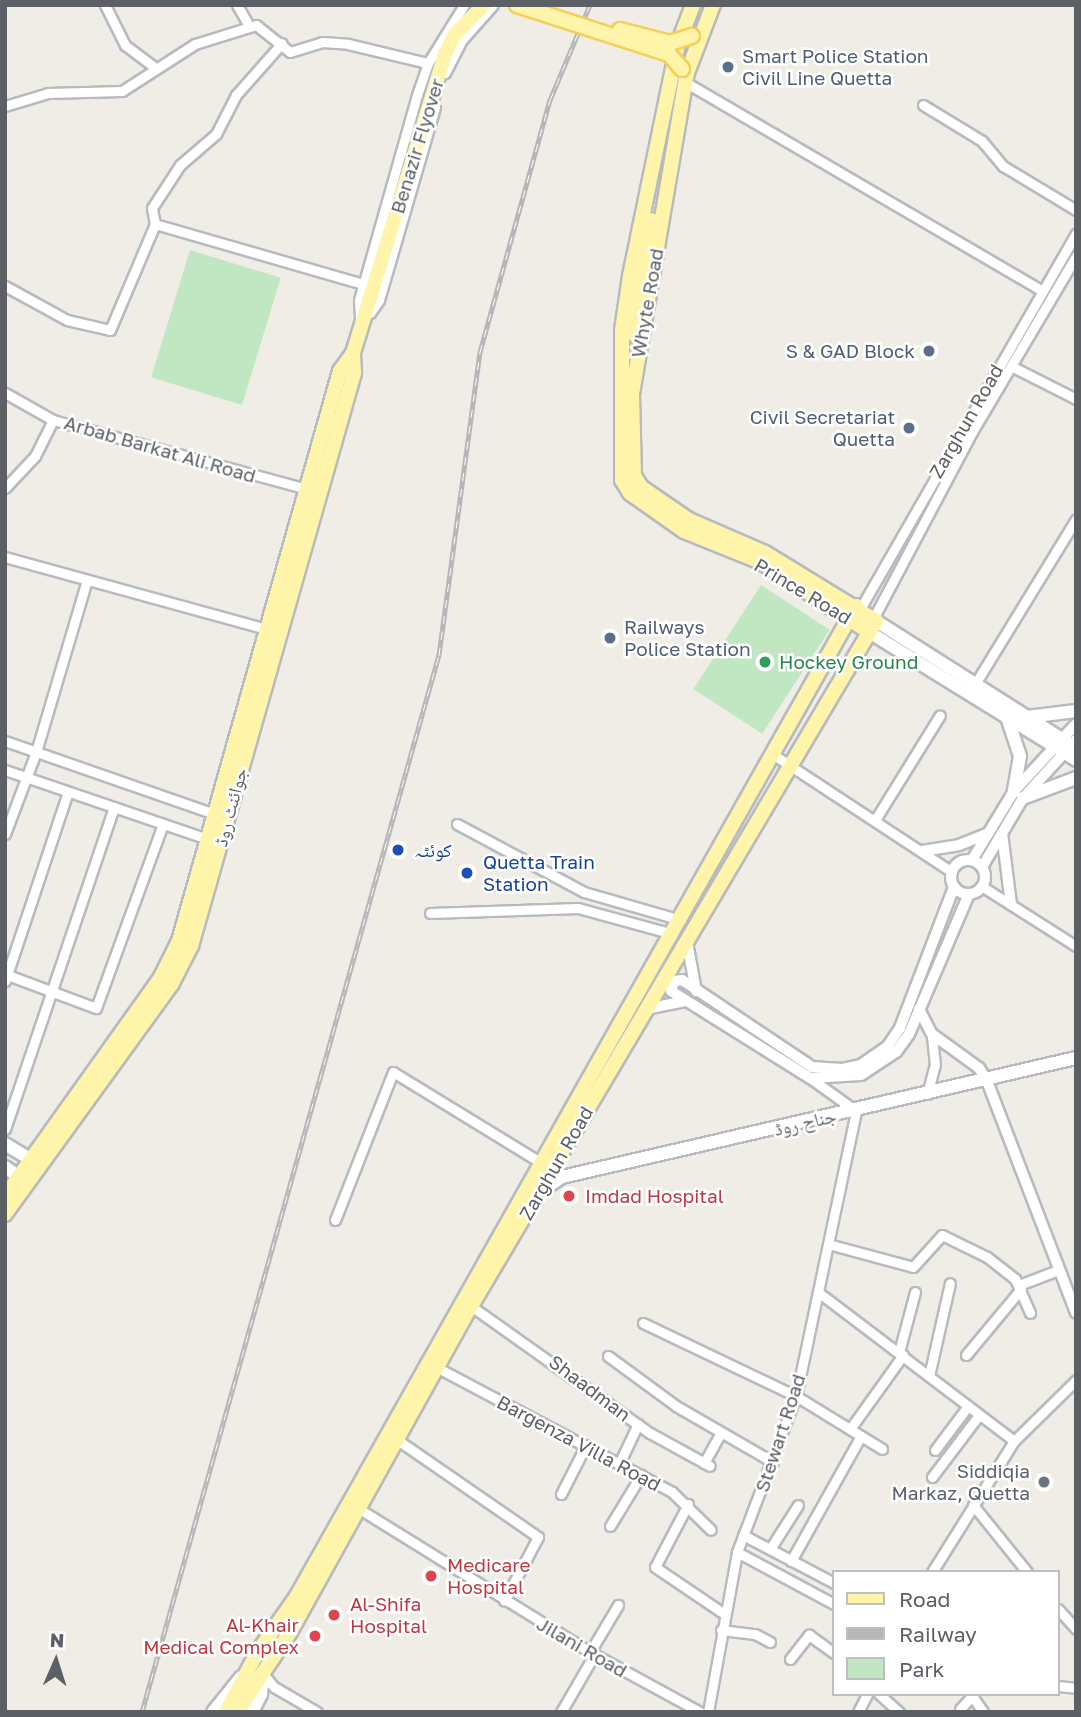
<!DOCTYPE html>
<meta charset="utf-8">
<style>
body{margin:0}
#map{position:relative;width:1081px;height:1717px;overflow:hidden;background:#efede5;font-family:"Golos Text","Noto Naskh Arabic",sans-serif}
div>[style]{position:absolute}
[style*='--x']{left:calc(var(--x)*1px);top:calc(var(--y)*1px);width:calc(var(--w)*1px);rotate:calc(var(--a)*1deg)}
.green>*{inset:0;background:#c1e7c2;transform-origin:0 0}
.roads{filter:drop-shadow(2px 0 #b7babf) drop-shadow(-2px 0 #b7babf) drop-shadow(0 2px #b7babf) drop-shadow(0 -2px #b7babf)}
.minor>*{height:9px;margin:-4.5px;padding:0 4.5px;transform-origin:4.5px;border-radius:4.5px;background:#fff}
.tertiary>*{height:10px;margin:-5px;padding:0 5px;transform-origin:5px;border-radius:5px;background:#fff}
.tertiary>.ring{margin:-5px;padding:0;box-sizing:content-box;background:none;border:10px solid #fff;border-radius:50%}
.secondary>*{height:12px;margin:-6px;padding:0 6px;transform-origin:6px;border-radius:6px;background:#fff}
.primary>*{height:14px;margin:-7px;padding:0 7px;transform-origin:7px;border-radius:7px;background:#fff5aa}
.rail>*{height:5px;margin-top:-2.5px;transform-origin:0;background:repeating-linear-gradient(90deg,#fff 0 8px,#b5b6b6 0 16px);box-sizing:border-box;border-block:2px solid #b5b6b6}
.bridges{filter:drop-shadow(2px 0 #f4cf59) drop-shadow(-2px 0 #f4cf59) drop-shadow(0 2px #f4cf59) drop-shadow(0 -2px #f4cf59)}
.primary-bridge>*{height:14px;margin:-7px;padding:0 7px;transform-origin:7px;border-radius:7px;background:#fff5aa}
.dots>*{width:19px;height:19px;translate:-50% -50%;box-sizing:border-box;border:4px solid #fff;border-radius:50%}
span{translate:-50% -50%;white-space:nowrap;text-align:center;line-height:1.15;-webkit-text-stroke:5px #fff;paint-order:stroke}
.service-label{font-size:19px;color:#4e5e75}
.left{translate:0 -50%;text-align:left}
.right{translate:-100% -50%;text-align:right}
.street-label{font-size:19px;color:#5c6065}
.leisure-label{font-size:19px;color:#27864d}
.transit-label{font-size:19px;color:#164399}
.health-label{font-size:19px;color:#be3a42}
.worship-label{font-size:19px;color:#5b616d}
.frame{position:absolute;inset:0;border:7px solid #5c6065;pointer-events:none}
.legend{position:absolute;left:832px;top:1570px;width:228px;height:126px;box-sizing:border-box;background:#fff;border:2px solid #bebfc1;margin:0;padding:9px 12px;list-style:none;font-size:21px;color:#5c6065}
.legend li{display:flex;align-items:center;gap:14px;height:35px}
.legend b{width:35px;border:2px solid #bebfc1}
.north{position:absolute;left:21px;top:1626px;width:70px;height:70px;-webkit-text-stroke:5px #fff;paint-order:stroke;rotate:3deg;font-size:19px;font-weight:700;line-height:28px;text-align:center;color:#5c6065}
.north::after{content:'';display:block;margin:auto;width:24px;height:32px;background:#5c6065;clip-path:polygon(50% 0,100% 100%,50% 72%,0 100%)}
</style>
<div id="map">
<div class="green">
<i style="left:190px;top:250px;width:95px;height:133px;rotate:17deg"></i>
<i style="left:761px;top:585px;width:82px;height:124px;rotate:33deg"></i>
</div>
<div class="roads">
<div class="minor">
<i style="--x:105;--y:5;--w:45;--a:63.4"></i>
<i style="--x:125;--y:45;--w:38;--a:37"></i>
<i style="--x:237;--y:5;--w:24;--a:60"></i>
<i style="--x:445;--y:73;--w:36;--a:-63"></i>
<i style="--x:461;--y:41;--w:48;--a:-48.4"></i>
<i style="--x:685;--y:82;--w:414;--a:30.3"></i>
<i style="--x:923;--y:105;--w:69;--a:31.4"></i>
<i style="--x:982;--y:141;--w:33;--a:50"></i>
<i style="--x:1003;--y:166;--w:85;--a:31.1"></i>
<i style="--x:5;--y:106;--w:45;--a:-16.8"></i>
<i style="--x:48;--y:93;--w:74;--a:-1.5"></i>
<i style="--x:122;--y:91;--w:87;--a:-32.8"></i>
<i style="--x:195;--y:44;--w:64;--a:-17.3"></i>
<i style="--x:256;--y:25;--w:43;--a:38.5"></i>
<i style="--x:290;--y:52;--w:34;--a:-17"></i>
<i style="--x:322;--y:42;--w:26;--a:4"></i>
<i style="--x:348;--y:44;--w:82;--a:13.4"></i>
<i style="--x:155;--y:224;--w:216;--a:16.1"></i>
<i style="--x:5;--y:286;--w:71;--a:28.7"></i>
<i style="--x:67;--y:320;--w:44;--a:13.1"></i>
<i style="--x:110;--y:330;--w:115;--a:-67"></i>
<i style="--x:155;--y:224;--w:16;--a:-101"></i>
<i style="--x:152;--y:208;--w:51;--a:-56.9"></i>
<i style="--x:180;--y:165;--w:48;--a:-40.7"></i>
<i style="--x:216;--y:134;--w:44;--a:-62.9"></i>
<i style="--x:236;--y:95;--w:69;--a:-48.5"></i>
<i style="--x:370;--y:313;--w:16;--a:-55"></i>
<i style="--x:379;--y:300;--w:201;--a:-73.8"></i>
<i style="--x:360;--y:318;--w:18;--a:-93"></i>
<i style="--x:359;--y:300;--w:213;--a:-74.2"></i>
<i style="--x:417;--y:95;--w:34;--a:-71"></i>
<i style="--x:428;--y:63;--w:68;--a:-58.2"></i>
<i style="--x:1011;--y:366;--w:73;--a:26.9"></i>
<i style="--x:5;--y:393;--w:55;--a:29.4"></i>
<i style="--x:53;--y:420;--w:267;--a:15.2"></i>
<i style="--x:5;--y:488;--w:44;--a:-46.8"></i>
<i style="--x:35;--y:456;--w:40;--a:-63.4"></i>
<i style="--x:5;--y:557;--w:271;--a:15.4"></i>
<i style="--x:860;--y:609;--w:433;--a:-60.1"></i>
<i style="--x:873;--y:619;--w:212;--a:-62.1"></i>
<i style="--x:972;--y:432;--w:204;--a:-59.4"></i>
<i style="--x:975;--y:684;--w:193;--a:-58.5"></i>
<i style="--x:5;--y:741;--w:222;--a:19.2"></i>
<i style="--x:774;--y:755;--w:213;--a:33.3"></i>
<i style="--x:5;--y:770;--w:214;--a:18.8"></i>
<i style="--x:875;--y:820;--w:123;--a:-58.2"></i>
<i style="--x:457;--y:824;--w:144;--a:28.2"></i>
<i style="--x:584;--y:892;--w:101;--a:16.1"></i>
<i style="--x:5;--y:834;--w:88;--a:-69.3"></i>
<i style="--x:36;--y:752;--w:179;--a:-73.5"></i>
<i style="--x:983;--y:887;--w:110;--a:32.4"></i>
<i style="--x:430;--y:913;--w:148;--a:-1.9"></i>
<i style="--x:578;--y:908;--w:98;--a:15.3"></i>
<i style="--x:5;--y:974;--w:97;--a:20.5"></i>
<i style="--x:96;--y:1008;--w:196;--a:-70"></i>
<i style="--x:5;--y:981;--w:199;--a:-71.6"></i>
<i style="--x:927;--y:1094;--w:30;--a:-75"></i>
<i style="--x:935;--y:1065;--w:31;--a:-96"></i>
<i style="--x:5;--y:1129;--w:340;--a:-71.3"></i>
<i style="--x:335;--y:1220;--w:159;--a:-68.6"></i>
<i style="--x:393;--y:1072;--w:172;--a:31.5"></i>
<i style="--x:828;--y:1244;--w:88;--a:15.1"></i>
<i style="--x:913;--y:1267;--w:43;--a:-47.8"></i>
<i style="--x:942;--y:1235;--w:50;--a:26.1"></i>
<i style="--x:987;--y:1257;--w:36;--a:38"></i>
<i style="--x:1015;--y:1279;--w:37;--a:66"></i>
<i style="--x:1019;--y:1285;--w:42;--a:-21"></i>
<i style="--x:818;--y:1292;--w:246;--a:37.2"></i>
<i style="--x:471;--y:1306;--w:219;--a:35.4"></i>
<i style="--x:650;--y:1433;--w:68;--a:28.8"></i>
<i style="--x:643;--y:1323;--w:170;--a:25.5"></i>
<i style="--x:796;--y:1396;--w:101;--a:31.6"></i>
<i style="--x:899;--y:1352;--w:62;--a:-75.1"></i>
<i style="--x:966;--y:1355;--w:86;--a:-50.2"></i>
<i style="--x:608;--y:1356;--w:84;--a:36.3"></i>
<i style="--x:676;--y:1406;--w:112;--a:30"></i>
<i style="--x:438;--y:1368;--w:265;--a:27.9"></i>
<i style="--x:672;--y:1492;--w:54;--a:44.3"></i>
<i style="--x:929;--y:1376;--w:95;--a:-77.3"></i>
<i style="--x:850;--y:1429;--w:91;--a:-54.4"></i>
<i style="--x:399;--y:1441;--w:169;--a:34.6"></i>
<i style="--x:538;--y:1537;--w:72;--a:118"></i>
<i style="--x:935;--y:1450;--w:55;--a:-53.1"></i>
<i style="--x:620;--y:1462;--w:42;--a:-64.7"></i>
<i style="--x:704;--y:1463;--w:35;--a:-61"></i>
<i style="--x:932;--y:1477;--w:78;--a:-52.8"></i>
<i style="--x:561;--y:1494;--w:55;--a:-63"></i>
<i style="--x:688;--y:1504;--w:71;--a:117.6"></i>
<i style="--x:655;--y:1567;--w:82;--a:34.1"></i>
<i style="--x:973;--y:1505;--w:86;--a:51.1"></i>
<i style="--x:361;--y:1510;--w:269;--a:31.8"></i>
<i style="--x:590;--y:1652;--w:125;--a:28.6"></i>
<i style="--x:610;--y:1526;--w:60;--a:-58.7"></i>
<i style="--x:743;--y:1535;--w:103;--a:27.8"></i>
<i style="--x:770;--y:1549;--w:52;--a:-57.5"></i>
<i style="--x:737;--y:1552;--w:110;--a:28.2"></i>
<i style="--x:791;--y:1561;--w:143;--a:-60.8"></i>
<i style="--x:932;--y:1572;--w:155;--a:-58"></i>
<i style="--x:1014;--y:1441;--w:87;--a:-44.5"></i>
<i style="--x:1058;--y:1609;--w:27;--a:48"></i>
<i style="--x:721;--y:1630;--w:34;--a:7"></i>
<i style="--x:755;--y:1634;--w:17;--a:28"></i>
<i style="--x:590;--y:1652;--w:55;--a:-59.2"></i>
<i style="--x:790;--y:1659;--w:31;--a:-52"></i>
<i style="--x:809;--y:1635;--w:31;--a:36"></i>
<i style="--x:263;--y:1674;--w:17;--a:50"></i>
<i style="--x:274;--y:1687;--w:50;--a:30.2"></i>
<i style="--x:1058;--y:1686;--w:18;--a:6"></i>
<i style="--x:879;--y:1694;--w:27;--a:42"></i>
<i style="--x:972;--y:1696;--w:19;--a:55"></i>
<i style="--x:960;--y:1709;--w:21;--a:-47"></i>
<i style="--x:561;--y:1712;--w:66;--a:-59.9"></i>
<i style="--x:708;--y:1712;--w:163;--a:-79.7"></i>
<i style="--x:737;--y:1552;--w:167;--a:-69.3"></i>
<i style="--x:796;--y:1396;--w:291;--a:-78.1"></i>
<i style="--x:856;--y:1111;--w:57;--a:-144.3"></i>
<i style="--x:858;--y:1712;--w:20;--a:-63"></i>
</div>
<div class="tertiary">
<i style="--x:1002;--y:833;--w:72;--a:82.8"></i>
<i style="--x:922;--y:851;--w:37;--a:-9"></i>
<i style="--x:959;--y:845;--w:32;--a:-22"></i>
<i class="ring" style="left:951px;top:860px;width:24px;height:24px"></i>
<i style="--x:972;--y:860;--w:81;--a:-58.7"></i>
<i style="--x:1014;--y:791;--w:91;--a:-47.2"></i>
<i style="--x:982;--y:867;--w:80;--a:-59.3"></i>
<i style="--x:1023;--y:798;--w:79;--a:-47.6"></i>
<i style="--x:954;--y:887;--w:151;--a:111"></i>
<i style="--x:900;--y:1028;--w:22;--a:124"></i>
<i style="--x:888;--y:1046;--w:33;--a:145"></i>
<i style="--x:861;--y:1065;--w:19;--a:168"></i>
<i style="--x:842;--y:1069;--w:30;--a:-176"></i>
<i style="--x:812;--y:1067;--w:156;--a:-146.2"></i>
<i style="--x:682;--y:980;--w:8;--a:173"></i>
<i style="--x:674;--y:981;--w:10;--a:107"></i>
<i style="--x:671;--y:991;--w:164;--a:32"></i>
<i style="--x:810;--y:1078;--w:51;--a:-3.4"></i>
<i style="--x:861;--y:1075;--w:42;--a:-33.3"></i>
<i style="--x:896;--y:1052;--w:22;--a:-54"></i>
<i style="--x:909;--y:1034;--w:152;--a:-66.8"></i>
<i style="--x:687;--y:942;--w:50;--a:79.6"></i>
<i style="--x:646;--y:1009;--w:41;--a:-11.3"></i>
<i style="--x:919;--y:1009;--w:28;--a:63"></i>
<i style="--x:932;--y:1034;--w:58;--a:35.9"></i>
<i style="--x:979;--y:1068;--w:15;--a:58"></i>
<i style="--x:987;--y:1081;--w:248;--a:69"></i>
</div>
<div class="secondary">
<i style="--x:876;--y:621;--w:237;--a:32.4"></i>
<i style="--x:869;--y:632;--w:243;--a:31.7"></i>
<i style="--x:1007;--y:717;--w:41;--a:71.6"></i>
<i style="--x:1020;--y:756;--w:36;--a:100"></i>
<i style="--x:1027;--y:717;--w:49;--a:-7"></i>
<i style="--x:1023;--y:798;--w:57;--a:-20.7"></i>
<i style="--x:5;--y:1144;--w:39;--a:31"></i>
<i style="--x:5;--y:1167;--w:24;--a:35"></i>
<i style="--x:538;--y:1193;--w:29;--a:-34"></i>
<i style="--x:562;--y:1177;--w:528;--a:-13.04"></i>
<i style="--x:213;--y:1712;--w:45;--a:-51.3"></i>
<i style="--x:252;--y:1712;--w:20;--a:-63"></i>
<i style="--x:261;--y:1694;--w:20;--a:-84"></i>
</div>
<div class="primary">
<i style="--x:693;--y:5;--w:42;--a:111"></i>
<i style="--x:678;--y:44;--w:237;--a:101.7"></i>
<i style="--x:630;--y:276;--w:55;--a:98.4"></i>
<i style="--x:622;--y:330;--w:150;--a:90"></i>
<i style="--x:622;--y:480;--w:15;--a:58"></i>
<i style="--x:630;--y:493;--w:66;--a:35.1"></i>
<i style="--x:684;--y:531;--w:83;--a:21.9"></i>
<i style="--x:761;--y:562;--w:129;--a:32.9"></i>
<i style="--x:635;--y:335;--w:116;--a:-81.6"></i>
<i style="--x:5;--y:1196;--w:269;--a:-54.5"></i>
<i style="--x:161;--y:977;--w:40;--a:-63.4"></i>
<i style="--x:179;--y:941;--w:592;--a:-74.23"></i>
<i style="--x:340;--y:371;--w:22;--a:-54"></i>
<i style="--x:353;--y:353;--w:313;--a:-72.9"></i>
<i style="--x:445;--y:54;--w:22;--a:-63"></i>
<i style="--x:455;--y:34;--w:41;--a:-45"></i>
<i style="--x:5;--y:1214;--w:285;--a:-54.1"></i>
<i style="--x:172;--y:983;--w:42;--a:-62.8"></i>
<i style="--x:191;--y:946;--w:596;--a:-74.12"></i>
<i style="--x:354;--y:373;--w:20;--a:-93"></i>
<i style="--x:226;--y:1712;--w:67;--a:-62.3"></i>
<i style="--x:257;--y:1653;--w:70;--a:-54.9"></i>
<i style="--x:297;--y:1596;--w:1137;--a:-60.55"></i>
<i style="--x:237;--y:1712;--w:96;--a:-56.5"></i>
<i style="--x:290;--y:1632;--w:373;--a:-61"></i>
<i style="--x:471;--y:1306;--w:796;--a:-59.41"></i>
<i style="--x:876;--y:621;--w:130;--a:-148.5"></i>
<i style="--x:765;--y:553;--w:83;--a:-156.5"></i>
<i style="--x:689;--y:520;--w:58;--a:-145.5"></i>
<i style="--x:641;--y:487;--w:13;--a:-122"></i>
<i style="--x:634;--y:476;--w:82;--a:-91.4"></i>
<i style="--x:632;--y:394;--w:326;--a:-80.3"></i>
<i style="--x:687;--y:73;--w:73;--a:-69.1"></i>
</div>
</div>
<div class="rail">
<i style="--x:142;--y:1712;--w:1098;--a:-74.31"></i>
<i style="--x:439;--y:655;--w:306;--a:-82.3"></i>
<i style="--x:480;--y:352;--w:262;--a:-74.5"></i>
<i style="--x:550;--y:100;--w:103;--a:-67.2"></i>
</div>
<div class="bridges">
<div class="primary-bridge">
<i style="--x:517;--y:5;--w:160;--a:17.9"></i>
<i style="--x:669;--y:54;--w:20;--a:49"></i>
<i style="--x:620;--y:30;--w:52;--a:14.6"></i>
<i style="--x:670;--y:43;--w:23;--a:-18"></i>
</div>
</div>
<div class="dots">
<i style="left:728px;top:67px;background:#5c6f8a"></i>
<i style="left:929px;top:351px;background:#5c6f8a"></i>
<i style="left:909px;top:428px;background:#5c6f8a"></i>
<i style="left:610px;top:638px;background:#5c6f8a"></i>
<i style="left:765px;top:662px;background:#2e9e5b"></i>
<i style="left:398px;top:850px;background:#1a4fb4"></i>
<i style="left:467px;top:873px;background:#1a4fb4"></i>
<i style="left:569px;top:1196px;background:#e0444e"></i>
<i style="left:1044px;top:1482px;background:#6b7280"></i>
<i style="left:431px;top:1576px;background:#e0444e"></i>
<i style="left:334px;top:1615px;background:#e0444e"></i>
<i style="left:315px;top:1636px;background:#e0444e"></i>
</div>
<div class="service-label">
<span class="left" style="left:742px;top:67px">Smart Police Station<br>Civil Line Quetta</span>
<span class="right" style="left:915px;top:351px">S &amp; GAD Block</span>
<span class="right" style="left:895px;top:428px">Civil Secretariat<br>Quetta</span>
<span class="left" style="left:624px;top:638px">Railways<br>Police Station</span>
</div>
<div class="street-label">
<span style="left:417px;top:146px;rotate:-73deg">Benazir Flyover</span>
<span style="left:647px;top:303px;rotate:-80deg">Whyte Road</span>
<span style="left:966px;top:421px;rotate:-60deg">Zarghun Road</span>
<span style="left:160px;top:449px;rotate:16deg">Arbab Barkat Ali Road</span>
<span style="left:803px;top:591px;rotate:31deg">Prince Road</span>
<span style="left:230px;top:807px;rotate:-75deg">جوائنٹ روڈ</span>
<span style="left:805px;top:1122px;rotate:-13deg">جناح روڈ</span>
<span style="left:556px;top:1163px;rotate:-60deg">Zarghun Road</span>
<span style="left:590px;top:1388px;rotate:37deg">Shaadman</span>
<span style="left:780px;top:1433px;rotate:-72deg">Stewart Road</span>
<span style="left:579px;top:1443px;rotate:28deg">Bargenza Villa Road</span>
<span style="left:582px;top:1647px;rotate:30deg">Jilani Road</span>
</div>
<div class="leisure-label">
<span class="left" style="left:779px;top:662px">Hockey Ground</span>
</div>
<div class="transit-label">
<span class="left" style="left:414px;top:850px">کوئٹہ</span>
<span class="left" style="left:483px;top:873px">Quetta Train<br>Station</span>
</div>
<div class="health-label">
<span class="left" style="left:585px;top:1196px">Imdad Hospital</span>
<span class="left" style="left:447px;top:1576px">Medicare<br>Hospital</span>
<span class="left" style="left:350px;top:1615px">Al-Shifa<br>Hospital</span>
<span class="right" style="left:299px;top:1636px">Al-Khair<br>Medical Complex</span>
</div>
<div class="worship-label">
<span class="right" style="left:1030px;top:1482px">Siddiqia<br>Markaz, Quetta</span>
</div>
<div class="frame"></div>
<ul class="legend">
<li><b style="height:9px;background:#fff5aa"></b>Road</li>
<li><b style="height:9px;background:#b5b6b6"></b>Railway</li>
<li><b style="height:19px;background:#c1e7c2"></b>Park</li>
</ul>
<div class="north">N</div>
</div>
